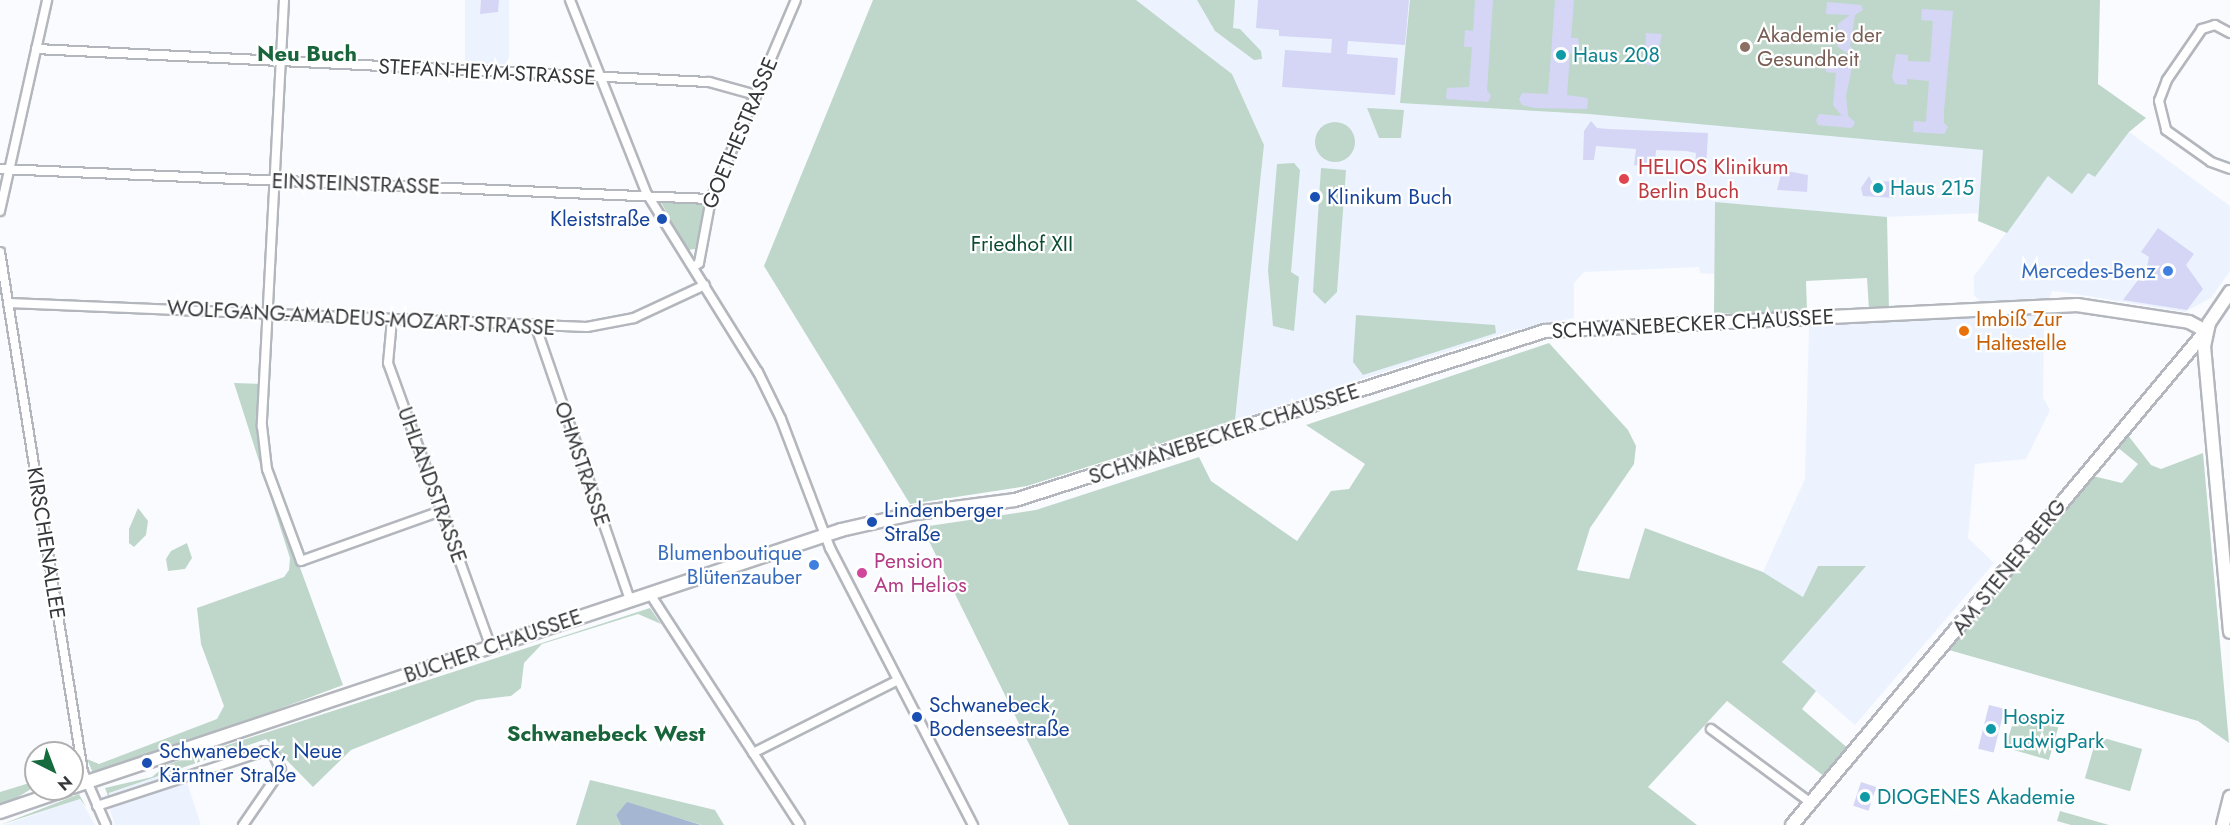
<!DOCTYPE html>
<meta charset="utf-8">
<style>
body{margin:0}
#map{position:relative;width:2230px;height:825px;overflow:hidden;background:#fafbfe;font-family:Jost,sans-serif}
div>[style]{position:absolute}
[style*='--x']{left:calc(var(--x)*1px);top:calc(var(--y)*1px);width:calc(var(--w)*1px);rotate:calc(var(--a)*1deg)}
.built>*{inset:0;background:#ecf3fe;transform-origin:0 0}
.green>*{inset:0;background:#bfd7cb;transform-origin:0 0}
.round{border-radius:50%}
.water>*{inset:0;background:#a4b6d1}
.building>*{inset:0;background:#d5d6f5;transform-origin:0 0}
.roads{filter:drop-shadow(2px 0 #b3b7bd) drop-shadow(-2px 0 #b3b7bd) drop-shadow(0 2px #b3b7bd) drop-shadow(0 -2px #b3b7bd)}
.street>*{height:8px;margin:-4px;padding:0 4px;transform-origin:4px;border-radius:4px;background:#fff}
.secondary>*{height:12px;margin:-6px;padding:0 6px;transform-origin:6px;border-radius:6px;background:#fff}
.dots>*{width:16px;height:16px;translate:-50% -50%;box-sizing:border-box;border:3px solid #fff;border-radius:50%}
span{translate:-50% -50%;white-space:nowrap;text-align:center;line-height:1.15;-webkit-text-stroke:4.5px #fff;paint-order:stroke}
.education-label{font-size:21px;color:#785e54}
.left{translate:0 -50%;text-align:left}
.culture-label{font-size:21px;color:#0d838f}
.street-label{font-size:21px;color:#36373a}
.health-label{font-size:21px;color:#be3a42}
.transit-label{font-size:21px;color:#164399}
.right{translate:-100% -50%;text-align:right}
.park-label{font-size:21px;color:#0d4c34}
.shop-label{font-size:21px;color:#366cbe}
.food-label{font-size:21px;color:#c56008}
.hotel-label{font-size:21px;color:#b23c85}
.neighbourhood-label{font-size:22px;color:#18643b;font-weight:700}
.north{position:absolute;left:24px;top:741px;width:60px;height:60px;box-sizing:border-box;background:#fff;border:2px solid #afafb0;border-radius:50%;rotate:138deg;font-size:16px;font-weight:700;line-height:24px;text-align:center;color:#36373a}
.north::after{content:'';display:block;margin:auto;width:21px;height:27px;background:#156b3d;clip-path:polygon(50% 0,100% 100%,50% 72%,0 100%)}
</style>
<div id="map">
<div class="built">
<i style="left:465px;top:0;width:44px;height:64px"></i>
<i style="clip-path:polygon(1136px 0,2002px 0,1984px 213px,1887px 217px,1887px 266px,1713px 274px,1700px 273px,1699px 267px,1584px 272px,1574px 283px,1574px 318px,1507px 332px,1235px 420px,1264px 145px,1232px 74px)"></i>
<i style="clip-path:polygon(2129px 132px,2230px 206px,2230px 271px,2211px 298px,2185px 312px,2063px 292px,2052px 291px,2049px 299px,1981px 302px,1974px 295px,1974px 276px,2048px 176px,2088px 172px,2095px 177px)"></i>
<i style="clip-path:polygon(2063px 312px,2060px 322px,2044px 328px,2043px 398px,2050px 410px,2026px 459px,1975px 464px,1968px 538px,1994px 563px,1855px 725px,1782px 662px,1865px 566px,1803px 597px,1763px 572px,1805px 479px,1809px 326px)"></i>
<i style="clip-path:polygon(182px 767px,201px 825px,115px 825px,105px 795px)"></i>
<i style="clip-path:polygon(80px 799px,95px 825px,4px 825px)"></i>
</div>
<div class="green">
<i style="clip-path:polygon(873px 0,1136px 0,1232px 74px,1264px 145px,1235px 420px,1027px 486px,910px 504px,764px 266px)"></i>
<i style="clip-path:polygon(1197px 0,1235px 0,1233px 28px,1240px 29px,1261px 51px,1262px 59px,1254px 60px,1215px 31px)"></i>
<i style="clip-path:polygon(1410px 0,2100px 0,2098px 84px,2146px 118px,2129px 132px,2095px 177px,2088px 173px,2072px 194px,2048px 176px,2007px 233px,1978px 221px,1983px 150px,1589px 114px,1400px 103px)"></i>
<i style="clip-path:polygon(1367px 108px,1404px 110px,1401px 138px,1379px 138px)"></i>
<i class="round" style="left:1315px;top:122px;width:40px;height:40px"></i>
<i style="clip-path:polygon(1294px 163px,1300px 170px,1291px 272px,1299px 277px,1294px 331px,1273px 326px,1268px 270px,1277px 164px)"></i>
<i style="clip-path:polygon(1321px 168px,1346px 170px,1337px 292px,1325px 304px,1313px 292px)"></i>
<i style="clip-path:polygon(659px 199px,708px 200px,695px 249px,688px 250px)"></i>
<i style="clip-path:polygon(1715px 202px,1887px 217px,1889px 309px,1869px 310px,1867px 278px,1806px 281px,1807px 311px,1714px 314px)"></i>
<i style="clip-path:polygon(1356px 315px,1495px 325px,1496px 333px,1363px 375px,1353px 362px)"></i>
<i style="clip-path:polygon(1549px 343px,1628px 430px,1636px 446px,1634px 464px,1590px 528px,1577px 570px,1629px 579px,1645px 528px,1763px 572px,1803px 597px,1818px 566px,1866px 566px,1782px 662px,1816px 691px,1802px 709px,1850px 750px,1825px 777px,1727px 701px,1648px 787px,1697px 825px,1069px 825px,922px 527px,1036px 510px,1199px 457px,1211px 481px,1297px 541px,1331px 491px,1349px 489px,1365px 464px,1306px 425px)"></i>
<i style="clip-path:polygon(234px 383px,260px 384px,261px 461px,343px 685px,140px 761px,101px 774px,92px 771px,87px 759px,99px 764px,217px 719px,224px 706px,201px 644px,197px 608px,284px 577px,289px 570px,290px 558px)"></i>
<i style="clip-path:polygon(2127px 434px,2151px 465px,2161px 469px,2203px 453px,2229px 743px,2198px 721px,1949px 650px,2093px 476px,2122px 483px,2138px 464px,2117px 447px)"></i>
<i style="clip-path:polygon(138px 508px,148px 521px,146px 535px,134px 547px,129px 543px,129px 529px)"></i>
<i style="clip-path:polygon(187px 543px,192px 558px,185px 569px,168px 571px,166px 559px,171px 551px)"></i>
<i style="clip-path:polygon(650px 608px,661px 624px,638px 614px,542px 644px,524px 663px,521px 688px,511px 696px,477px 700px,351px 750px,313px 787px,266px 739px,109px 793px,109px 798px,105px 788px,152px 777px,166px 765px)"></i>
<i style="left:2015px;top:715px;width:45px;height:34px;rotate:16deg"></i>
<i style="left:2097px;top:736px;width:47px;height:44px;rotate:16deg"></i>
<i style="clip-path:polygon(590px 780px,715px 810px,724px 825px,702px 825px,627px 803px,616px 815px,621px 825px,576px 825px)"></i>
<i style="clip-path:polygon(36px 781px,36px 786px,0 808px,0 792px)"></i>
<i style="clip-path:polygon(79px 794px,86px 807px,80px 799px,0 825px)"></i>
<i style="clip-path:polygon(2060px 811px,2109px 825px,2071px 825px,2057px 821px)"></i>
</div>
<div class="water">
<i style="clip-path:polygon(627px 802px,701px 825px,702px 825px,621px 825px,616px 815px)"></i>
</div>
<div class="building">
<i style="clip-path:polygon(481px 0,499px 0,498px 12px,480px 14px)"></i>
<i style="clip-path:polygon(1258px 0,1409px 0,1405px 45px,1348px 41px,1347px 54px,1398px 58px,1395px 95px,1282px 87px,1285px 50px,1331px 53px,1332px 39px,1279px 36px,1279px 30px,1256px 28px)"></i>
<i style="clip-path:polygon(1475px 0,1493px 0,1487px 90px,1491px 96px,1488px 102px,1446px 99px,1447px 88px,1469px 87px,1472px 47px,1464px 47px,1465px 30px,1473px 31px)"></i>
<i style="clip-path:polygon(1555px 0,1574px 0,1571px 38px,1578px 38px,1579px 45px,1577px 55px,1570px 54px,1567px 95px,1588px 98px,1587px 109px,1535px 108px,1522px 105px,1519px 99px,1522px 93px,1548px 94px)"></i>
<i style="clip-path:polygon(1827px 2px,1861px 5px,1863px 10px,1855px 15px,1850px 46px,1853px 49px,1853px 64px,1846px 95px,1848px 116px,1855px 122px,1852px 128px,1818px 125px,1816px 120px,1819px 114px,1842px 116px,1833px 105px,1836px 73px,1826px 72px,1827px 56px,1852px 57px,1837px 46px,1838px 24px,1850px 15px,1826px 14px)"></i>
<i style="clip-path:polygon(1922px 9px,1953px 11px,1944px 111px,1944px 123px,1948px 127px,1944px 134px,1913px 132px,1914px 121px,1926px 122px,1929px 81px,1907px 79px,1907px 85px,1895px 84px,1892px 77px,1896px 54px,1908px 55px,1908px 61px,1930px 62px,1933px 21px,1921px 20px)"></i>
<i style="clip-path:polygon(1646px 33px,1662px 34px,1655px 66px,1645px 64px)"></i>
<i style="clip-path:polygon(1591px 121px,1597px 128px,1609px 129px,1708px 133px,1706px 168px,1695px 167px,1696px 153px,1686px 151px,1656px 150px,1655px 166px,1646px 167px,1634px 165px,1636px 149px,1596px 146px,1594px 160px,1583px 160px,1584px 131px)"></i>
<i style="clip-path:polygon(1782px 170px,1808px 175px,1807px 192px,1777px 190px)"></i>
<i style="clip-path:polygon(1869px 176px,1872px 182px,1895px 181px,1893px 198px,1863px 196px,1861px 188px)"></i>
<i style="clip-path:polygon(2158px 228px,2194px 254px,2186px 265px,2203px 289px,2187px 310px,2123px 300px,2138px 280px,2144px 281px,2149px 257px,2141px 252px)"></i>
<i style="left:1989px;top:705px;width:16px;height:45px;rotate:14deg"></i>
<i style="left:1861px;top:782px;width:16px;height:25px;rotate:18deg"></i>
</div>
<div class="roads">
<div class="street">
<i style="--x:284;--y:0;--w:427;--a:93"></i>
<i style="--x:262;--y:426;--w:43;--a:83.4"></i>
<i style="--x:267;--y:469;--w:98;--a:69.7"></i>
<i style="--x:301;--y:561;--w:149;--a:-19.7"></i>
<i style="--x:570;--y:0;--w:209;--a:68.4"></i>
<i style="--x:647;--y:194;--w:210;--a:58.1"></i>
<i style="--x:758;--y:372;--w:52;--a:63.9"></i>
<i style="--x:781;--y:419;--w:138;--a:69.2"></i>
<i style="--x:830;--y:548;--w:312;--a:62.7"></i>
<i style="--x:2230;--y:33;--w:17;--a:-152"></i>
<i style="--x:2215;--y:25;--w:14;--a:163"></i>
<i style="--x:2202;--y:29;--w:62;--a:124.5"></i>
<i style="--x:2167;--y:80;--w:22;--a:111"></i>
<i style="--x:2159;--y:101;--w:30;--a:76"></i>
<i style="--x:2166;--y:130;--w:55;--a:35.4"></i>
<i style="--x:2211;--y:162;--w:20;--a:20"></i>
<i style="--x:36;--y:49;--w:674;--a:2.81"></i>
<i style="--x:709;--y:82;--w:49;--a:15.5"></i>
<i style="--x:0;--y:169;--w:712;--a:2.42"></i>
<i style="--x:0;--y:211;--w:216;--a:-77.4"></i>
<i style="--x:0;--y:252;--w:527;--a:80.93"></i>
<i style="--x:83;--y:772;--w:58;--a:66.5"></i>
<i style="--x:694;--y:267;--w:6;--a:-39"></i>
<i style="--x:699;--y:263;--w:65;--a:-79.4"></i>
<i style="--x:711;--y:199;--w:216;--a:-66.9"></i>
<i style="--x:9;--y:303;--w:578;--a:2.38"></i>
<i style="--x:587;--y:327;--w:48;--a:-10.8"></i>
<i style="--x:634;--y:318;--w:78;--a:-24.9"></i>
<i style="--x:392;--y:320;--w:43;--a:95.3"></i>
<i style="--x:388;--y:363;--w:302;--a:70.1"></i>
<i style="--x:536;--y:327;--w:289;--a:71"></i>
<i style="--x:650;--y:594;--w:275;--a:57"></i>
<i style="--x:1711;--y:729;--w:124;--a:36.5"></i>
<i style="--x:753;--y:753;--w:162;--a:-26.7"></i>
<i style="--x:97;--y:806;--w:176;--a:-18.2"></i>
<i style="--x:264;--y:751;--w:9;--a:13"></i>
<i style="--x:273;--y:753;--w:19;--a:65"></i>
<i style="--x:281;--y:770;--w:67;--a:124.6"></i>
</div>
<div class="secondary">
<i style="--x:2230;--y:292;--w:37;--a:124"></i>
<i style="--x:2209;--y:323;--w:24;--a:102"></i>
<i style="--x:2204;--y:346;--w:287;--a:84.8"></i>
<i style="--x:72;--y:787;--w:811;--a:-18.48"></i>
<i style="--x:841;--y:530;--w:77;--a:-12.8"></i>
<i style="--x:916;--y:513;--w:100;--a:-7.5"></i>
<i style="--x:1015;--y:500;--w:556;--a:-17.69"></i>
<i style="--x:1545;--y:331;--w:533;--a:-2.8"></i>
<i style="--x:2077;--y:305;--w:113;--a:8.6"></i>
<i style="--x:2189;--y:322;--w:19;--a:28"></i>
<i style="--x:0;--y:812;--w:71;--a:-18.9"></i>
<i style="--x:1792;--y:825;--w:645;--a:-50.04"></i>
<i style="--x:2223;--y:825;--w:29;--a:-76"></i>
</div>
</div>
<div class="dots">
<i style="left:1745px;top:47px;background:#8d6e63"></i>
<i style="left:1561px;top:55px;background:#0f9aa8"></i>
<i style="left:1624px;top:179px;background:#e0444e"></i>
<i style="left:1878px;top:188px;background:#0f9aa8"></i>
<i style="left:1315px;top:197px;background:#1a4fb4"></i>
<i style="left:662px;top:219px;background:#1a4fb4"></i>
<i style="left:2168px;top:271px;background:#3f7fe0"></i>
<i style="left:1964px;top:331px;background:#e8710a"></i>
<i style="left:872px;top:522px;background:#1a4fb4"></i>
<i style="left:814px;top:565px;background:#3f7fe0"></i>
<i style="left:862px;top:573px;background:#d1479c"></i>
<i style="left:917px;top:717px;background:#1a4fb4"></i>
<i style="left:1991px;top:729px;background:#0f9aa8"></i>
<i style="left:147px;top:763px;background:#1a4fb4"></i>
<i style="left:1865px;top:797px;background:#0f9aa8"></i>
</div>
<div class="education-label">
<span class="left" style="left:1757px;top:47px">Akademie der<br>Gesundheit</span>
</div>
<div class="culture-label">
<span class="left" style="left:1573px;top:55px">Haus 208</span>
<span class="left" style="left:1890px;top:188px">Haus 215</span>
<span class="left" style="left:2003px;top:729px">Hospiz<br>LudwigPark</span>
<span class="left" style="left:1877px;top:797px">DIOGENES Akademie</span>
</div>
<div class="street-label">
<span style="left:487px;top:72px;rotate:3deg">STEFAN-HEYM-STRASSE</span>
<span style="left:740px;top:133px;rotate:-67deg">GOETHESTRASSE</span>
<span style="left:356px;top:184px;rotate:2deg">EINSTEINSTRASSE</span>
<span style="left:361px;top:318px;rotate:3deg">WOLFGANG-AMADEUS-MOZART-STRASSE</span>
<span style="left:1693px;top:324px;rotate:-3deg">SCHWANEBECKER CHAUSSEE</span>
<span style="left:1224px;top:434px;rotate:-18deg">SCHWANEBECKER CHAUSSEE</span>
<span style="left:582px;top:464px;rotate:71deg">OHMSTRASSE</span>
<span style="left:432px;top:485px;rotate:70deg">UHLANDSTRASSE</span>
<span style="left:46px;top:543px;rotate:81deg">KIRSCHENALLEE</span>
<span style="left:2009px;top:567px;rotate:-51deg">AM STENER BERG</span>
<span style="left:493px;top:646px;rotate:-19deg">BUCHER CHAUSSEE</span>
</div>
<div class="health-label">
<span class="left" style="left:1638px;top:179px">HELIOS Klinikum<br>Berlin Buch</span>
</div>
<div class="transit-label">
<span class="left" style="left:1327px;top:197px">Klinikum Buch</span>
<span class="right" style="left:650px;top:219px">Kleiststraße</span>
<span class="left" style="left:884px;top:522px">Lindenberger<br>Straße</span>
<span class="left" style="left:929px;top:717px">Schwanebeck,<br>Bodenseestraße</span>
<span class="left" style="left:159px;top:763px">Schwanebeck, Neue<br>Kärntner Straße</span>
</div>
<div class="park-label">
<span style="left:1022px;top:244px">Friedhof XII</span>
</div>
<div class="shop-label">
<span class="right" style="left:2156px;top:271px">Mercedes-Benz</span>
<span class="right" style="left:802px;top:565px">Blumenboutique<br>Blütenzauber</span>
</div>
<div class="food-label">
<span class="left" style="left:1976px;top:331px">Imbiß Zur<br>Haltestelle</span>
</div>
<div class="hotel-label">
<span class="left" style="left:874px;top:573px">Pension<br>Am Helios</span>
</div>
<div class="neighbourhood-label">
<span style="left:307px;top:54px">Neu Buch</span>
<span style="left:606px;top:734px">Schwanebeck West</span>
</div>
<div class="north">N</div>
</div>
